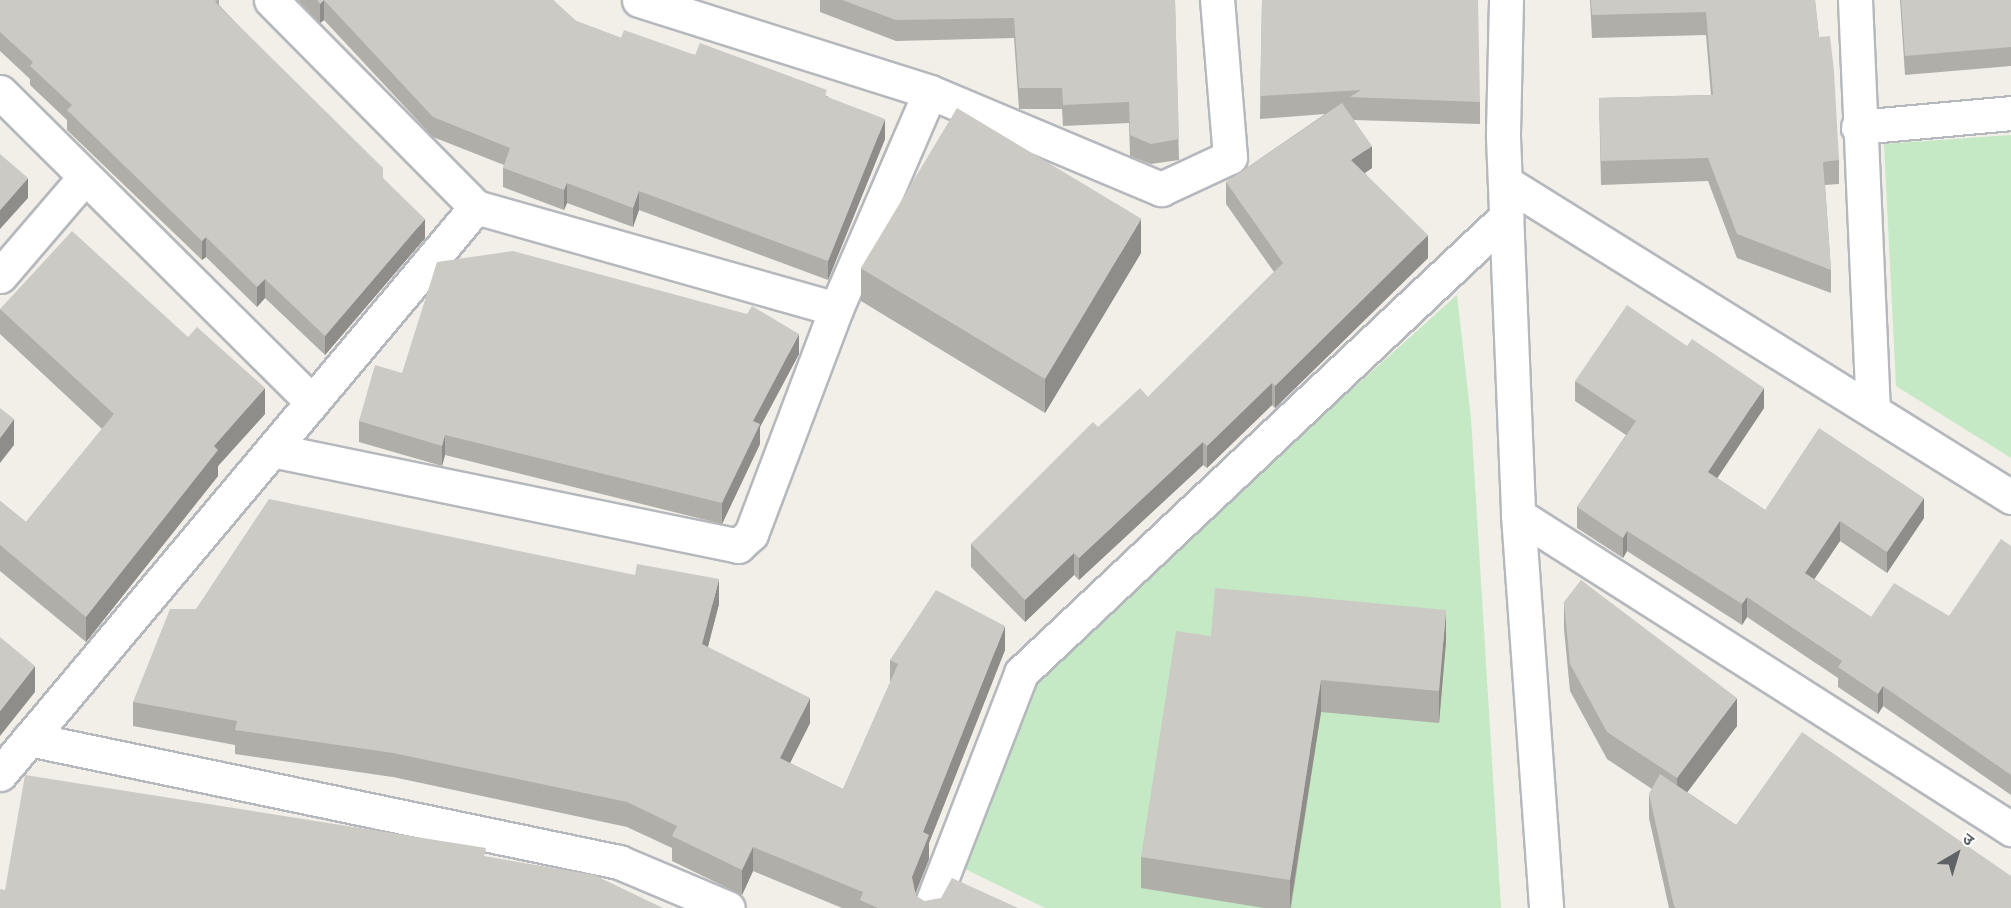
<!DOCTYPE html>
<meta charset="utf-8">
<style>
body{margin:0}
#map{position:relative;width:2011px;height:908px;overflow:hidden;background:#f1efe8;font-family:Cabin,"Noto Sans Devanagari",sans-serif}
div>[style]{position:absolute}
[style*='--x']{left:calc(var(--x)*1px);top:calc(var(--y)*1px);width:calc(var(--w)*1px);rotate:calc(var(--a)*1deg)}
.green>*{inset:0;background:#c5e8c5}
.roads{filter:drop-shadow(2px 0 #b5b8bc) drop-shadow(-2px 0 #b5b8bc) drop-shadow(0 2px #b5b8bc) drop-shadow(0 -2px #b5b8bc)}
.minor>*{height:33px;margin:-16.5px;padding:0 16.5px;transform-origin:16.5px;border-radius:16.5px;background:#fff}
.wall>*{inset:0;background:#afaea9}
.shaded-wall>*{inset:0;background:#8f8d8a}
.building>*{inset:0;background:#cccac5;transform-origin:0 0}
span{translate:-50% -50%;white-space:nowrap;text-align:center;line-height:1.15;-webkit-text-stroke:6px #fff;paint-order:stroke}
.north{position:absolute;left:1927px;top:824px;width:60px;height:60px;-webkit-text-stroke:4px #fff;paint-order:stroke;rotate:38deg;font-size:16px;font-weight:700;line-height:24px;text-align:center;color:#5f6368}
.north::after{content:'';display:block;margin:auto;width:21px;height:27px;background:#5f6368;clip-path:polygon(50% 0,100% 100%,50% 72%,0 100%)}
</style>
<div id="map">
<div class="green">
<i style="clip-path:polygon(2011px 135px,2011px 458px,1896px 386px,1884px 144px)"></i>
<i style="clip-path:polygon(1457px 295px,1471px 419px,1501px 908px,1045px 908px,961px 867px,1024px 684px)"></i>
</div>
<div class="roads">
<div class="minor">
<i style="--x:271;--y:0;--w:291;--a:45.3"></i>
<i style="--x:476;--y:207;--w:374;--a:15.8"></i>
<i style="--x:639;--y:0;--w:305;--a:17.5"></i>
<i style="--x:930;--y:92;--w:251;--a:22.8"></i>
<i style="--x:1161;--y:189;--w:76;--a:-24.9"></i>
<i style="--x:1230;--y:157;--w:158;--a:-94.7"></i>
<i style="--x:1506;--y:0;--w:137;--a:91.3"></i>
<i style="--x:1503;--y:137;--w:378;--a:87.7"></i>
<i style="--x:1518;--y:515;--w:394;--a:85.9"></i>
<i style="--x:1855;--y:0;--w:410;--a:87.5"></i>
<i style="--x:0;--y:92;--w:440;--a:44.8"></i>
<i style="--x:1858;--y:127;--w:154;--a:-5.2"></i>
<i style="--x:1505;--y:182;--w:596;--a:31.9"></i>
<i style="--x:0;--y:276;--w:130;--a:-49.4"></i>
<i style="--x:272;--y:450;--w:476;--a:11.6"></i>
<i style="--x:738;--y:546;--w:18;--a:-43"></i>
<i style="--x:751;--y:534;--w:241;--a:-69.3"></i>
<i style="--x:836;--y:309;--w:236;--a:-66.6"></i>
<i style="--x:1518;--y:515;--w:585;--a:32.49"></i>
<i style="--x:29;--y:739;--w:603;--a:11.78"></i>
<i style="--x:619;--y:862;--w:118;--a:22.9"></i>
<i style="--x:0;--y:774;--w:740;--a:-49.99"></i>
<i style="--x:930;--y:908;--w:252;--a:-68.8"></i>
<i style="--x:1021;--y:673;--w:666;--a:-43.23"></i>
</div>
</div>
<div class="wall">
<i style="clip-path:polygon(0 0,219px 0,219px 5px,383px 178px,425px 238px,325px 355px,265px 298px,257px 307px,206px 257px,202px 260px,67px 130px,67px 120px,30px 85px,30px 79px,0 51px)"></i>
<i style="clip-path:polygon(298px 0,553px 0,576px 21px,621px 38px,695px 55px,827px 96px,885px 139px,828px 280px,639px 210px,633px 227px,567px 203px,564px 210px,503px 187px,503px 168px,504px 165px,433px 137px,324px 20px,320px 23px)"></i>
<i style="clip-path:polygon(820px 0,1175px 0,1179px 160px,1151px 164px,1130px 156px,1129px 123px,1063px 126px,1062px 109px,1019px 109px,1014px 38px,896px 41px,820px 12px)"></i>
<i style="clip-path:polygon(1262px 0,1480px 102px,1480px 124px,1354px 120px,1372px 168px,1365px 173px,1428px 258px,1275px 408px,1272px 405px,1207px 468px,1203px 465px,1079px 580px,1074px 575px,1025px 622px,971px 567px,971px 544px,1098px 427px,1148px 397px,1274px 272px,1226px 204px,1226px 182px,1325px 114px,1260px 119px)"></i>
<i style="clip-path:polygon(1590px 0,1815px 0,1819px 37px,1839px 160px,1839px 184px,1825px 185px,1831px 270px,1831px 293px,1737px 258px,1708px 181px,1601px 185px,1599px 98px,1711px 95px,1706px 35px,1592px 38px)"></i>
<i style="clip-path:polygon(1900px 0,2011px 0,2011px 66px,1905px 75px)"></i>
<i style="clip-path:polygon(1141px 253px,1045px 413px,861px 301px,861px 268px)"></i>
<i style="clip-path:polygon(0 309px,265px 414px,218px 466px,218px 476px,86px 642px,0 571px,0 501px,26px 522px,102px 429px,0 334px)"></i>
<i style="clip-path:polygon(799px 354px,760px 427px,760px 444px,722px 524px,445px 455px,442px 466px,359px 442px,359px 421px,402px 373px)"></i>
<i style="clip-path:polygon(1575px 381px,1764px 408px,1717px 478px,1765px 510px,1924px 518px,1887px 573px,1840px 541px,1814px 579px,1871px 617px,1949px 616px,2011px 546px,2011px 795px,1883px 706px,1878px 714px,1838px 687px,1838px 678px,1747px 617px,1742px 625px,1627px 551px,1623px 558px,1577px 528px,1577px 507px,1626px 435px,1575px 401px)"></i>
<i style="clip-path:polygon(1564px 602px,1737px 726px,1687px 792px,1736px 825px,2011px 908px,1669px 908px,1649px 818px,1649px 794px,1652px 789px,1607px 759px,1570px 691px,1564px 629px)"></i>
<i style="clip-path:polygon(719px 604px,708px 647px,810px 723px,790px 763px,843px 789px,890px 683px,890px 660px,1005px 650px,929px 843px,929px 859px,915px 894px,916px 896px,924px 901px,1018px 908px,842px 908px,753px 871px,742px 895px,672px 861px,672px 848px,627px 827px,393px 777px,235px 754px,235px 745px,133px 726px,133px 702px,196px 609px)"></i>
<i style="clip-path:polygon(1211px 636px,1446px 641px,1439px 723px,1321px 712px,1291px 908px,1264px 908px,1141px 888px,1141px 857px)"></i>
</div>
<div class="shaded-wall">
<i style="clip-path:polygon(324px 0,324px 20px,320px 23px,320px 4px)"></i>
<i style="clip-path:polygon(885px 119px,885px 139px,828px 280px,828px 261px)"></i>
<i style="clip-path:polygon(1372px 146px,1372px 168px,1351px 182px,1351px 160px)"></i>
<i style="clip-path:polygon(28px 178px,28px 198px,0 229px,0 210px)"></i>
<i style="clip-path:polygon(567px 183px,567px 203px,564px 210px,564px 190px)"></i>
<i style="clip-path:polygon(639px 191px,639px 210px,633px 227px,633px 208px)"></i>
<i style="clip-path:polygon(425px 219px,425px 238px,325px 355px,325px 336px)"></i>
<i style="clip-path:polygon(1141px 219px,1141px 253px,1045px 413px,1045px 379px)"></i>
<i style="clip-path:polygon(1428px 235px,1428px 258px,1275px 408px,1275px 386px)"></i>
<i style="clip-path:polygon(206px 237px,206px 257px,202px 260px,202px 241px)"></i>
<i style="clip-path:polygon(265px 279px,265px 298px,257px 307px,257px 287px)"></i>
<i style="clip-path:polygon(799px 334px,799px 354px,760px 427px,760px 444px,722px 524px,722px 503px,753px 421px)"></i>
<i style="clip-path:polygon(1272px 383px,1272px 405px,1207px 468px,1207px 446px)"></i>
<i style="clip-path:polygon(265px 388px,265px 414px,218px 466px,218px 476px,86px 642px,86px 617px,214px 446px)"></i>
<i style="clip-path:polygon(1764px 388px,1764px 408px,1708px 492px,1708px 472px)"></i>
<i style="clip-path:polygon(14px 419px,14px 445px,0 463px,0 438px)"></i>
<i style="clip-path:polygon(445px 435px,445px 455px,442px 466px,442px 446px)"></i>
<i style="clip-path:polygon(1203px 442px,1203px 465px,1079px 580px,1079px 558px)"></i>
<i style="clip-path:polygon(1924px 498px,1924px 518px,1887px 573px,1887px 552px)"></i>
<i style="clip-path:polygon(1840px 521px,1840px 541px,1805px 593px,1805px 573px)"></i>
<i style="clip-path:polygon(1627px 531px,1627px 551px,1623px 558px,1623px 538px)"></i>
<i style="clip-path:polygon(1074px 553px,1074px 575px,1025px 622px,1025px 600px)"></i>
<i style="clip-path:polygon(719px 579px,719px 604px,702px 669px,702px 644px)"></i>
<i style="clip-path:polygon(1747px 597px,1747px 617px,1742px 625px,1742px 604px)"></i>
<i style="clip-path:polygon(1446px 610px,1446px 641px,1439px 723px,1439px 691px)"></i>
<i style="clip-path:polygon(1005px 626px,1005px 650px,929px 843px,929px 859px,912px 902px,912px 877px,923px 832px)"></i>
<i style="clip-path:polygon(35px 666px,35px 692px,0 736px,0 711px)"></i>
<i style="clip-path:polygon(1321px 680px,1321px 712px,1290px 908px,1290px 880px)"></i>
<i style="clip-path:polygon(1883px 686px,1883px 706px,1878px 714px,1878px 694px)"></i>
<i style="clip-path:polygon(810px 698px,810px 723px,780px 783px,780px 758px)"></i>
<i style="clip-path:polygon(1737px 698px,1737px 726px,1677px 806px,1677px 778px)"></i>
<i style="clip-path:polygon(753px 847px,753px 871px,742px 895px,742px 870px)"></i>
</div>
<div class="building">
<i style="clip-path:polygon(0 0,217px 0,215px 2px,383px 168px,383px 178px,425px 219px,325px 336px,265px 279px,257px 287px,206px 237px,202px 241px,67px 110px,72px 105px,30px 66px,33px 62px,0 32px)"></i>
<i style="clip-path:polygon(317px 0,553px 0,576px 21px,621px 38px,624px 30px,695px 55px,700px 43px,827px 90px,825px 96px,885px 119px,828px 261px,639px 191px,633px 208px,567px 183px,564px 190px,503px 168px,510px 148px,433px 117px,324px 0,320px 4px)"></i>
<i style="clip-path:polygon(842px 0,1175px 0,1179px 139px,1151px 144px,1130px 135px,1129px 102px,1063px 105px,1062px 88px,1019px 88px,1014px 18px,896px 20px)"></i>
<i style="clip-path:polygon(1262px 0,1478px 0,1480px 102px,1350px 97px,1361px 90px,1260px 96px)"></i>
<i style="clip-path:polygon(1591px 0,1815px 0,1819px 37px,1830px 36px,1834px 71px,1839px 160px,1823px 162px,1831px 270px,1737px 234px,1708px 158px,1601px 161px,1599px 98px,1713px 95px,1706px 12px,1592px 15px)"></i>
<i style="clip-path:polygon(1901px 0,2011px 0,2011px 47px,1905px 56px)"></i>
<i style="clip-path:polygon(1342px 103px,1372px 146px,1351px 160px,1428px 235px,1275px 386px,1272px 383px,1207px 446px,1203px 442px,1079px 558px,1074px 553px,1025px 600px,971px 544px,1093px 422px,1098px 427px,1140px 388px,1148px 397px,1283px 263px,1226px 182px)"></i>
<i style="left:957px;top:108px;width:215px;height:187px;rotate:31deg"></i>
<i style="clip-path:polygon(0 154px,28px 178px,0 210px)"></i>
<i style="clip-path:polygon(72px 231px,188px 337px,197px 327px,265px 388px,214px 446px,218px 450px,86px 617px,0 545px,0 501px,26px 522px,114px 414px,0 309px)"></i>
<i style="clip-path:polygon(513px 251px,747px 314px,752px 306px,799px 334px,753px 421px,760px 424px,722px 503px,445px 435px,442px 446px,359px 421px,375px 365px,402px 373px,437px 262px)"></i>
<i style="clip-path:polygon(1627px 305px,1687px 346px,1692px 339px,1764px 388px,1708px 472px,1765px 510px,1819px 428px,1924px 498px,1887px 552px,1840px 521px,1805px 573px,1871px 617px,1894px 583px,1949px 616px,2001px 539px,2011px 546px,2011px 775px,1883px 686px,1878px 694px,1838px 667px,1842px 661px,1747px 597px,1742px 604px,1627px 531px,1623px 538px,1577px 507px,1636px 421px,1575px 381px)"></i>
<i style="clip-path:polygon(0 408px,14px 419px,0 438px)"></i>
<i style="clip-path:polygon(269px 499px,635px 575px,637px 564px,719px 579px,702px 644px,810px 698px,780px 758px,843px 789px,898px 664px,890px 660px,936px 590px,1005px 626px,923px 832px,929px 835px,912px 877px,916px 896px,924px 901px,941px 898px,952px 878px,1018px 908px,878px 908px,860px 900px,863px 892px,753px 847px,742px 870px,672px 836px,677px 826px,627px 802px,393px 753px,235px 730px,237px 721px,133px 702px,170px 609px,196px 609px)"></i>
<i style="clip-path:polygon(1581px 580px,1737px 698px,1677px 778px,1607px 732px,1570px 664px,1564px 602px)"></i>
<i style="clip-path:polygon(1215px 588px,1446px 610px,1439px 691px,1321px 680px,1290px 880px,1141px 857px,1176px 631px,1211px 636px)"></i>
<i style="clip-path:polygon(0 637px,35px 666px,0 711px)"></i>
<i style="clip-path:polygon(1802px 732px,2011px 876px,2011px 908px,1676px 908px,1674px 906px,1649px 794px,1660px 774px,1736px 825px)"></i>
<i style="clip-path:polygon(25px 775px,486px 848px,484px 856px,594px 875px,663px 908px,0 908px,0 889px,5px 890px)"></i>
</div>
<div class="north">उ</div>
</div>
